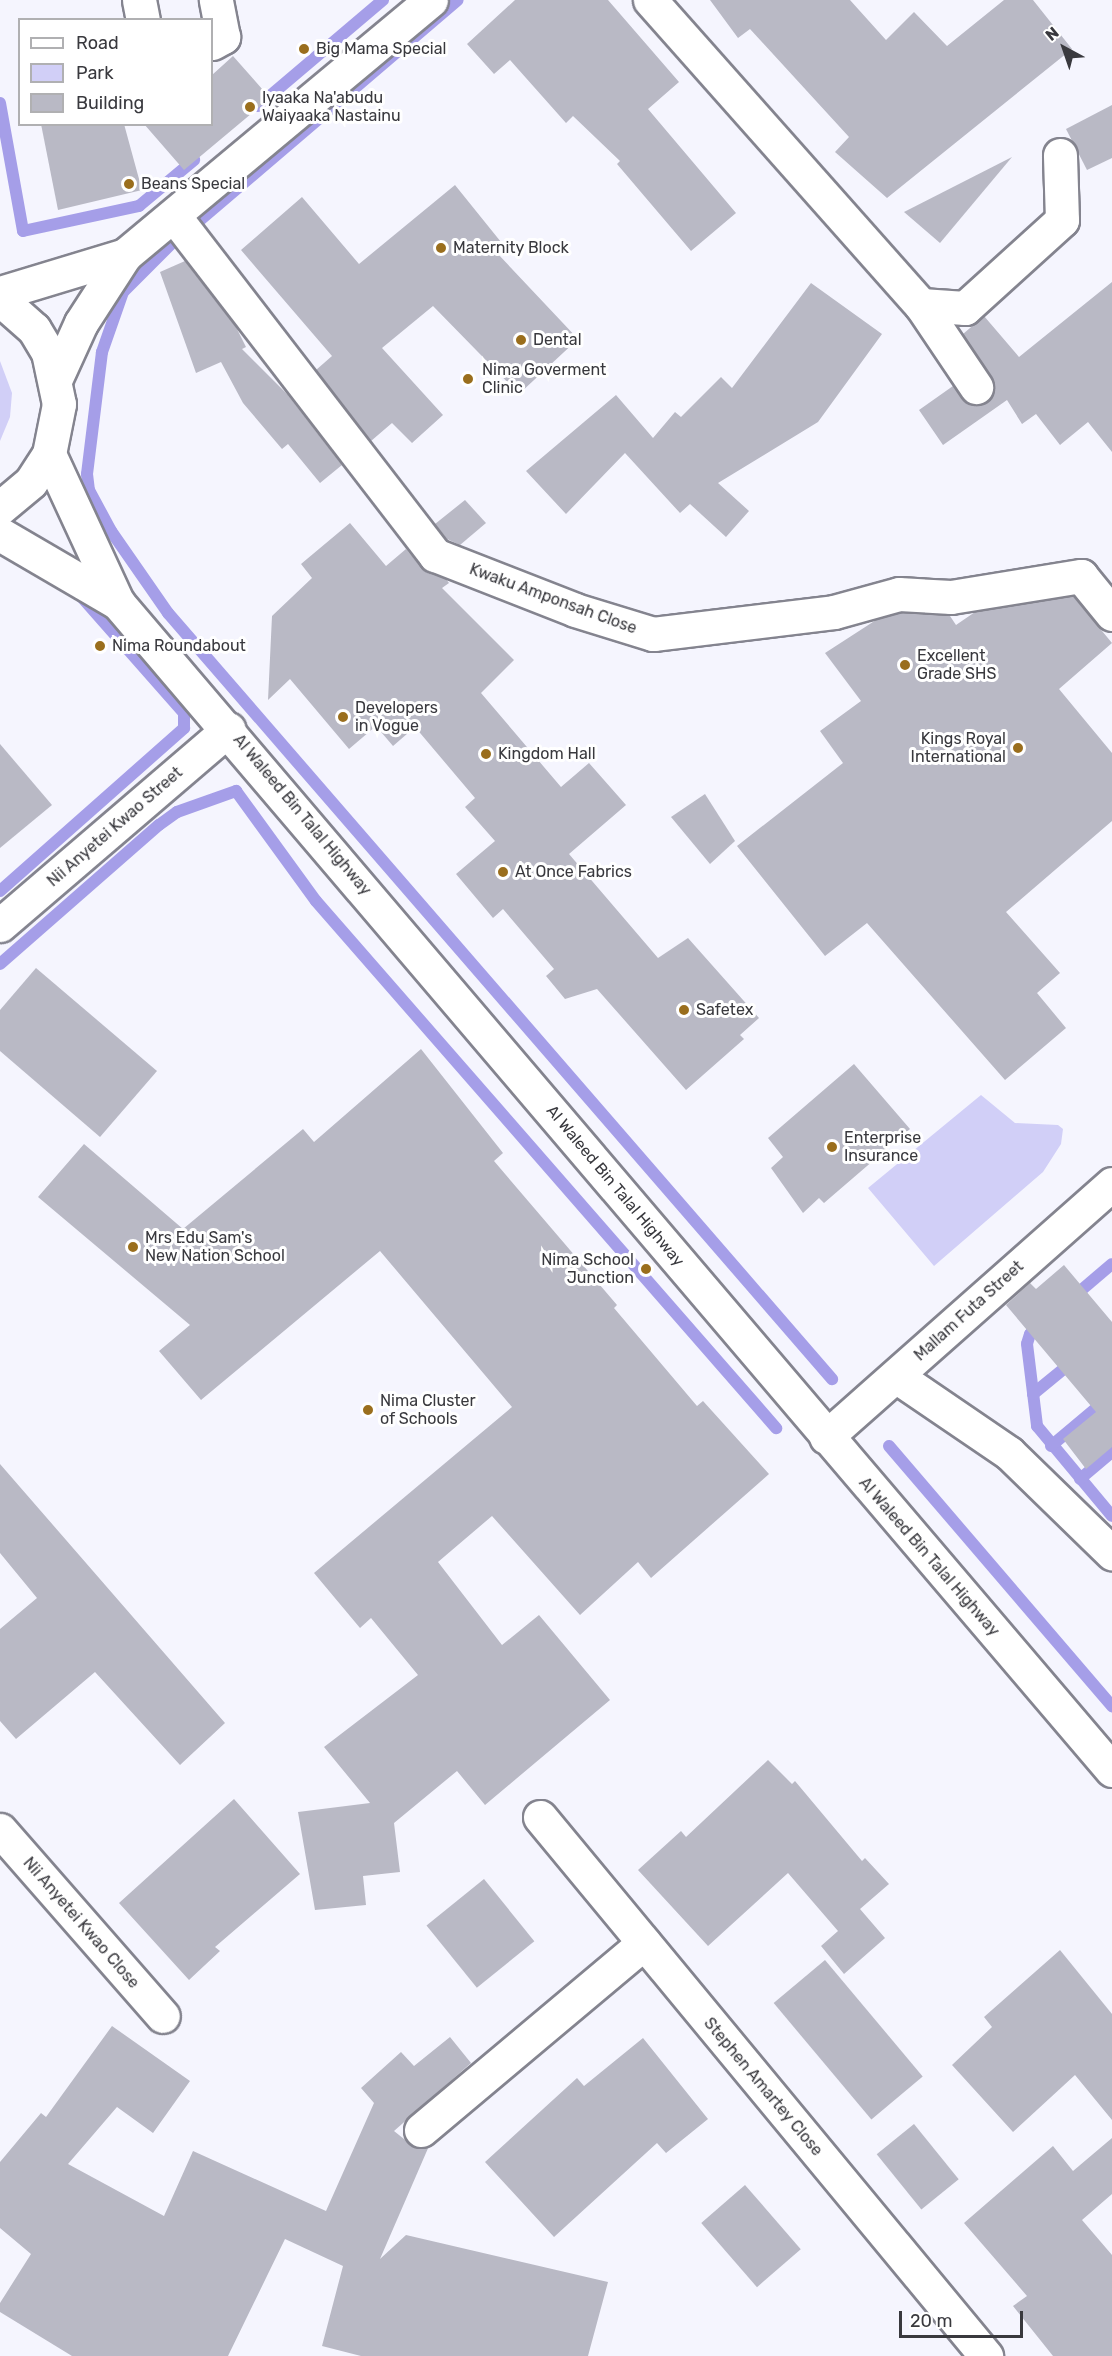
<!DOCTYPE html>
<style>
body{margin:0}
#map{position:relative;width:1112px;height:2356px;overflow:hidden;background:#f5f5fe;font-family:Rubik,sans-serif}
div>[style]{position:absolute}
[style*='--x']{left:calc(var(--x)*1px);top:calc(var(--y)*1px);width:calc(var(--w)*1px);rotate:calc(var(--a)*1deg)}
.green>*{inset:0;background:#d1cff7}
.stream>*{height:12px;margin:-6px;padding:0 6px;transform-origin:6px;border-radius:6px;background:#a59ee8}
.building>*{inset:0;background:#b9b9c5;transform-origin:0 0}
.roads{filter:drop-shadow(2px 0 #84848f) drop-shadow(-2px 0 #84848f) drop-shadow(0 2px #84848f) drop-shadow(0 -2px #84848f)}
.minor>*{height:33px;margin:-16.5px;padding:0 16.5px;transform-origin:16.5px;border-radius:16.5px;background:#fff}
.dots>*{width:16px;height:16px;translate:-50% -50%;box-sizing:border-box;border:3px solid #fff;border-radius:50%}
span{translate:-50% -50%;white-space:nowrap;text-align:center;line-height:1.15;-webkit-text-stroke:6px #fff;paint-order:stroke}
.poi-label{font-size:16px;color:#39393e}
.left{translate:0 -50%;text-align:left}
.right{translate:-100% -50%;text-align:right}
.street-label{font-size:16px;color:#39393e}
.legend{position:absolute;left:18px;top:18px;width:195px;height:108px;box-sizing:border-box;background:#fff;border:2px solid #b0b0b2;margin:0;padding:8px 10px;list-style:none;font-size:18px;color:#39393e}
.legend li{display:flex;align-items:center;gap:12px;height:30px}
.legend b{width:30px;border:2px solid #b0b0b2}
.north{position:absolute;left:1034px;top:18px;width:60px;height:60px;-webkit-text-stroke:4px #fff;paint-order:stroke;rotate:320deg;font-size:16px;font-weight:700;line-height:24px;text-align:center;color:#39393e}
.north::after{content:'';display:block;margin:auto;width:21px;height:27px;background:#39393e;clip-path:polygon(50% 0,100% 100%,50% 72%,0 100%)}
.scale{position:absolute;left:899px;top:2311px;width:124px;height:27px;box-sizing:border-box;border:3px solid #39393e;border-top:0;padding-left:8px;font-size:18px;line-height:21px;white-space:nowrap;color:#39393e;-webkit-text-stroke:4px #fff;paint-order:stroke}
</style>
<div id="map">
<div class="green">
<i style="clip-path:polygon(0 361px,12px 393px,10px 417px,0 441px)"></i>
<i style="clip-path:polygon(981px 1095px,1015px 1123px,1058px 1125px,1063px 1129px,1061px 1144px,1043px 1172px,934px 1266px,868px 1188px)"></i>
</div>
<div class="stream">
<i style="--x:0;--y:103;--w:130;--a:79.8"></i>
<i style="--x:23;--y:231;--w:119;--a:-12.2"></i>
<i style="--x:139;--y:206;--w:72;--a:-39.9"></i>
<i style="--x:258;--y:106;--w:164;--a:-40.3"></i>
<i style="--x:199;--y:221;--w:340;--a:-40.5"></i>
<i style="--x:173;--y:242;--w:71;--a:135"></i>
<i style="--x:123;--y:292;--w:64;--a:109.3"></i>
<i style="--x:102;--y:352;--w:123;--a:97"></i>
<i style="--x:87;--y:474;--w:16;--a:83"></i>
<i style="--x:89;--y:490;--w:47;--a:61.8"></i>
<i style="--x:111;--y:531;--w:100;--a:55.2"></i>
<i style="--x:168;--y:613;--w:1014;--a:49.08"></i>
<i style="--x:0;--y:891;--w:246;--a:-41.5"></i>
<i style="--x:184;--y:728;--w:15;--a:-90"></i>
<i style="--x:184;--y:713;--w:156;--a:-131.4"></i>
<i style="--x:0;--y:964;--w:211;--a:-41.2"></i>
<i style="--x:159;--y:825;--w:22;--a:-36"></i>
<i style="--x:177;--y:812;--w:63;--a:-19.6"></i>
<i style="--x:236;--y:791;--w:136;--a:54"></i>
<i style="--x:316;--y:901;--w:700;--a:48.88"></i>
<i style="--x:1072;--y:1298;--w:52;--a:-40.4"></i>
<i style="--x:1042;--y:1323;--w:16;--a:137"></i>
<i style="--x:1030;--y:1334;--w:10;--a:107"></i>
<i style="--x:1027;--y:1344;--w:83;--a:83"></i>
<i style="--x:1037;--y:1426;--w:117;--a:50.2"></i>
<i style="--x:1033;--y:1394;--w:50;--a:-39.4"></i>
<i style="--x:889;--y:1446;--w:343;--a:49.4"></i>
<i style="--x:1051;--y:1446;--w:80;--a:-39.9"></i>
<i style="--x:1080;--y:1479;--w:42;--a:-40.2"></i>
</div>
<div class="building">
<i style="clip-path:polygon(515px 0,608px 0,679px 82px,648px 109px,736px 213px,691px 251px,617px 164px,620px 161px,573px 116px,566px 123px,510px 60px,494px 74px,467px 44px)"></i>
<i style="clip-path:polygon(710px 0,850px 0,886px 40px,914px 12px,947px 46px,1004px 0,1033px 0,1072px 49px,887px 198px,835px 152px,849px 137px,750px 29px,738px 38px)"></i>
<i style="clip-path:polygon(233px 56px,270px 98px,184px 170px,144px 124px,212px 124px,212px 75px)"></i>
<i style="clip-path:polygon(1112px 105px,1112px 158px,1087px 170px,1066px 129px)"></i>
<i style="clip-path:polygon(41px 124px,124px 124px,142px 190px,58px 210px)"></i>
<i style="clip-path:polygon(1012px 157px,940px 243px,904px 212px)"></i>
<i style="clip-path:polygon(455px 185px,505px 247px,498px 254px,578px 339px,519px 394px,433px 306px,382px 348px,443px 415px,412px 443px,392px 423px,371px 441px,316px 370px,332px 356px,241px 250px,302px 197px,359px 264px)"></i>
<i style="clip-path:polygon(185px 261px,236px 327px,246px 347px,242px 349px,287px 394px,342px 465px,320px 483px,288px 444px,282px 449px,243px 403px,221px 362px,196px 373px,160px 272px)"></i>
<i style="clip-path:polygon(1112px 282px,1112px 452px,1088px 422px,1060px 445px,1036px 414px,1022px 424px,1007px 400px,943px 445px,919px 410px,953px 386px,967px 404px,978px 406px,993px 396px,995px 386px,963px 334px,984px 316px,1019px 357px)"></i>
<i style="clip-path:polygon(811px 283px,882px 334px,818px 422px,718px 483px,749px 511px,726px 537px,690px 504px,680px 513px,625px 453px,566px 514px,526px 471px,616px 395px,653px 438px,675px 412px,681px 417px,721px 377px,732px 388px)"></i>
<i style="clip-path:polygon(465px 500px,486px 523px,460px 545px,447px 539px,435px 524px)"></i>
<i style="clip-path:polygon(350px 523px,386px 566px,406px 549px,421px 567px,446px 579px,449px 583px,442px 588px,514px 660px,481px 693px,561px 787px,589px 763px,626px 805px,569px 854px,658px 958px,688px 938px,759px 1018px,740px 1035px,744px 1039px,686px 1090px,597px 989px,565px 999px,546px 976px,554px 969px,503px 909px,493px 918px,456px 874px,495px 841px,465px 807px,475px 798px,415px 727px,393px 746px,376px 726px,349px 749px,290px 679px,268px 700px,272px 616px,312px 578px,301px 564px)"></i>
<i style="clip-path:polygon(1073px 596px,1112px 643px,1059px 689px,1112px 753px,1112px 821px,1006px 912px,1060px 973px,1037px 993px,1066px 1028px,1005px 1080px,867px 923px,825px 956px,737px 846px,843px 763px,820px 731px,861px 701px,825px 653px,876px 620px,901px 613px,950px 616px,956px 625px,975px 612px)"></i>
<i style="clip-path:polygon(0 744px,52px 805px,0 848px)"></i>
<i style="clip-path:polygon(705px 794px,735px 841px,710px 864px,671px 817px)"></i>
<i style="clip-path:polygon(36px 968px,157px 1071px,100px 1137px,0 1051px,0 1010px)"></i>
<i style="clip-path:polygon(421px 1049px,503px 1153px,494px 1161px,617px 1305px,614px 1308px,697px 1406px,703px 1401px,769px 1474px,651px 1578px,638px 1562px,580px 1615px,492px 1516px,438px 1562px,502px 1645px,539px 1615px,610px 1700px,485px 1805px,457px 1771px,394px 1823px,400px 1872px,363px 1876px,366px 1905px,315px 1910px,298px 1812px,370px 1803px,324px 1747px,418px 1675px,371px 1618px,360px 1628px,314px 1573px,512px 1407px,380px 1251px,201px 1400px,159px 1351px,190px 1325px,38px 1197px,84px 1144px,183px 1229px,303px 1129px,314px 1142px)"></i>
<i style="clip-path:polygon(854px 1064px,910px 1129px,824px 1203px,819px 1198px,803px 1213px,771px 1168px,783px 1157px,768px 1138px)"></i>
<i style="clip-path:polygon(1064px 1265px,1112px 1322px,1112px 1447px,1086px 1469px,1063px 1439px,1096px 1412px,1006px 1305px,1030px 1283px,1036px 1289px)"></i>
<i style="clip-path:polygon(0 1464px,225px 1723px,180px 1765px,95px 1672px,16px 1739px,0 1721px,0 1629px,37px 1598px,0 1553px)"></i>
<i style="clip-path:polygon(768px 1760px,792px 1784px,795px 1781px,862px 1861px,865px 1858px,889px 1884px,860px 1909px,885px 1938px,844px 1974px,821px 1946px,838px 1931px,788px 1873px,708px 1946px,638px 1870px,681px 1831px,686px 1837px)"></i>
<i style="clip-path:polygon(234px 1799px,300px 1874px,215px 1947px,220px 1951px,189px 1980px,119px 1903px)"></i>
<i style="left:484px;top:1879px;width:80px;height:74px;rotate:51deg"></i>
<i style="clip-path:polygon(1060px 1950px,1112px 2014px,1112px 2120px,1075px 2075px,1013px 2132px,952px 2065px,992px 2027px,984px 2017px)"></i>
<i style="left:825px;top:1960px;width:152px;height:67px;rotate:50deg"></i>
<i style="clip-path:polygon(112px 2026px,190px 2081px,153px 2133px,117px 2107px,68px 2164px,164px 2216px,193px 2151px,326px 2211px,374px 2103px,361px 2088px,401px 2052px,414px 2066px,450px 2037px,471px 2063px,394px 2131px,414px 2147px,429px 2146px,380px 2259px,406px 2235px,608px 2282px,588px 2356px,361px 2356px,322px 2346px,343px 2266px,285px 2239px,228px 2356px,72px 2356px,0 2312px,0 2303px,31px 2254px,0 2228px,0 2162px,41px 2113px,46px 2117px)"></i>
<i style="clip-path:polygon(643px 2038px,708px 2119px,666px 2153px,657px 2143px,554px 2237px,485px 2162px,577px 2078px,584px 2086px)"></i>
<i style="left:914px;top:2124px;width:71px;height:48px;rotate:51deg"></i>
<i style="clip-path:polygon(1112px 2138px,1112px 2194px,1082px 2220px,1112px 2255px,1112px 2356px,1053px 2356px,1013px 2306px,1027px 2296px,964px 2223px,1053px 2146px,1073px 2171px)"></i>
<i style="left:745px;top:2185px;width:85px;height:58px;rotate:49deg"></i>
</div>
<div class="roads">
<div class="minor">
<i style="--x:139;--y:0;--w:20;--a:79"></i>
<i style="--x:650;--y:0;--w:408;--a:48.4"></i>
<i style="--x:921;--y:305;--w:99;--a:56.1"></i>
<i style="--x:212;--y:43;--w:13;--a:-29"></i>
<i style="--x:223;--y:37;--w:38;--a:-101"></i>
<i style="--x:174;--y:216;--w:428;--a:52.4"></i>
<i style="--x:435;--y:555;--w:150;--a:21.4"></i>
<i style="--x:575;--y:610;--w:82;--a:17.1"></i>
<i style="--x:653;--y:634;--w:182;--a:-6.9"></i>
<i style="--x:834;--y:612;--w:67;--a:-15.5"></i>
<i style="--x:899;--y:594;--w:52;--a:3.3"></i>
<i style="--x:951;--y:597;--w:132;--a:-9.2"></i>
<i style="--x:1081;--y:576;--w:49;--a:50.8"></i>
<i style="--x:0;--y:293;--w:131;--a:-16.9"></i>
<i style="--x:0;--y:299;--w:45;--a:41.4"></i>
<i style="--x:34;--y:329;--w:27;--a:59"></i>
<i style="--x:48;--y:352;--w:53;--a:78.1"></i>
<i style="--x:59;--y:404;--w:51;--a:101.3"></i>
<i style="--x:49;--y:454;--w:33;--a:123"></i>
<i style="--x:31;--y:482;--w:40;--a:140"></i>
<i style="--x:921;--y:305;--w:44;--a:3.9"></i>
<i style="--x:965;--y:308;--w:131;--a:-42.2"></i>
<i style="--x:1062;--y:220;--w:65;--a:-91.8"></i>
<i style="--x:56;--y:378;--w:60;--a:-65.6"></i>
<i style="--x:81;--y:323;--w:81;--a:-57.1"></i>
<i style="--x:125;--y:255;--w:398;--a:-39.8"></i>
<i style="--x:49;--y:454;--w:164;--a:65.2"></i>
<i style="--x:118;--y:603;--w:1533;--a:49.58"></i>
<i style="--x:0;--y:534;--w:137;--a:30.3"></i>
<i style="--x:0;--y:925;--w:301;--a:-40.6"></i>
<i style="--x:896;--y:1376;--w:137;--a:34.3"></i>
<i style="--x:1009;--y:1453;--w:144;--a:44.2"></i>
<i style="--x:826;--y:1437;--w:382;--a:-41.5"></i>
<i style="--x:540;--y:1817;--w:700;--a:50.39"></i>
<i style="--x:0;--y:1830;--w:247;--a:48.8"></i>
<i style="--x:421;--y:2130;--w:291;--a:-40"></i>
</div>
</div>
<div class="dots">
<i style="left:304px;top:49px;background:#9a6e1d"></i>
<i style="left:250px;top:107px;background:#9a6e1d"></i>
<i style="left:129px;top:184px;background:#9a6e1d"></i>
<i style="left:441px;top:248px;background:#9a6e1d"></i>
<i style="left:521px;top:340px;background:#9a6e1d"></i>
<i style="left:468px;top:379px;background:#9a6e1d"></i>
<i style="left:100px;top:646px;background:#9a6e1d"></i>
<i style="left:905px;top:665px;background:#9a6e1d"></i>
<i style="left:343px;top:717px;background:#9a6e1d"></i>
<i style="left:1018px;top:748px;background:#9a6e1d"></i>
<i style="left:486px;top:754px;background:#9a6e1d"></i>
<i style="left:503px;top:872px;background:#9a6e1d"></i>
<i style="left:684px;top:1010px;background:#9a6e1d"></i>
<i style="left:832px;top:1147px;background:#9a6e1d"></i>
<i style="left:133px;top:1247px;background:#9a6e1d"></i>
<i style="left:646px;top:1269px;background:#9a6e1d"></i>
<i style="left:368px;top:1410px;background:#9a6e1d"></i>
</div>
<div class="poi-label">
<span class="left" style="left:316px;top:49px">Big Mama Special</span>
<span class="left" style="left:262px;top:107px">Iyaaka Na'abudu<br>Waiyaaka Nastainu</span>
<span class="left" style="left:141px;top:184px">Beans Special</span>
<span class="left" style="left:453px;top:248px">Maternity Block</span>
<span class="left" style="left:533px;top:340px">Dental</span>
<span class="left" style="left:482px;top:379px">Nima Goverment<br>Clinic</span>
<span class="left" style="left:112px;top:646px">Nima Roundabout</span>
<span class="left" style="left:917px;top:665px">Excellent<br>Grade SHS</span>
<span class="left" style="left:355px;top:717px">Developers<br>in Vogue</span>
<span class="right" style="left:1006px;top:748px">Kings Royal<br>International</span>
<span class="left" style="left:498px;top:754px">Kingdom Hall</span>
<span class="left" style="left:515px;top:872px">At Once Fabrics</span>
<span class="left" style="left:696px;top:1010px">Safetex</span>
<span class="left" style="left:844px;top:1147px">Enterprise<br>Insurance</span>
<span class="left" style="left:145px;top:1247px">Mrs Edu Sam's<br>New Nation School</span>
<span class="right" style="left:634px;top:1269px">Nima School<br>Junction</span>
<span class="left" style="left:380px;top:1410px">Nima Cluster<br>of Schools</span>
</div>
<div class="street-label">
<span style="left:553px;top:599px;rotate:20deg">Kwaku Amponsah Close</span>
<span style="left:302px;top:815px;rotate:50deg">Al Waleed Bin Talal Highway</span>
<span style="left:115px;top:827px;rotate:-41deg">Nii Anyetei Kwao Street</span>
<span style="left:615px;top:1186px;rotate:50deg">Al Waleed Bin Talal Highway</span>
<span style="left:969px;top:1311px;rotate:-42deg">Mallam Futa Street</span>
<span style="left:929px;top:1557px;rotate:49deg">Al Waleed Bin Talal Highway</span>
<span style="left:81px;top:1923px;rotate:49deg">Nii Anyetei Kwao Close</span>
<span style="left:763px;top:2087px;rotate:50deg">Stephen Amartey Close</span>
</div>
<ul class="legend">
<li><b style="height:8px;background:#fff"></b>Road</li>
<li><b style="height:16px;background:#d1cff7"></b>Park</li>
<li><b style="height:16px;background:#b9b9c5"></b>Building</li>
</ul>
<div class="north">N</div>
<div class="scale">20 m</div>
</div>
